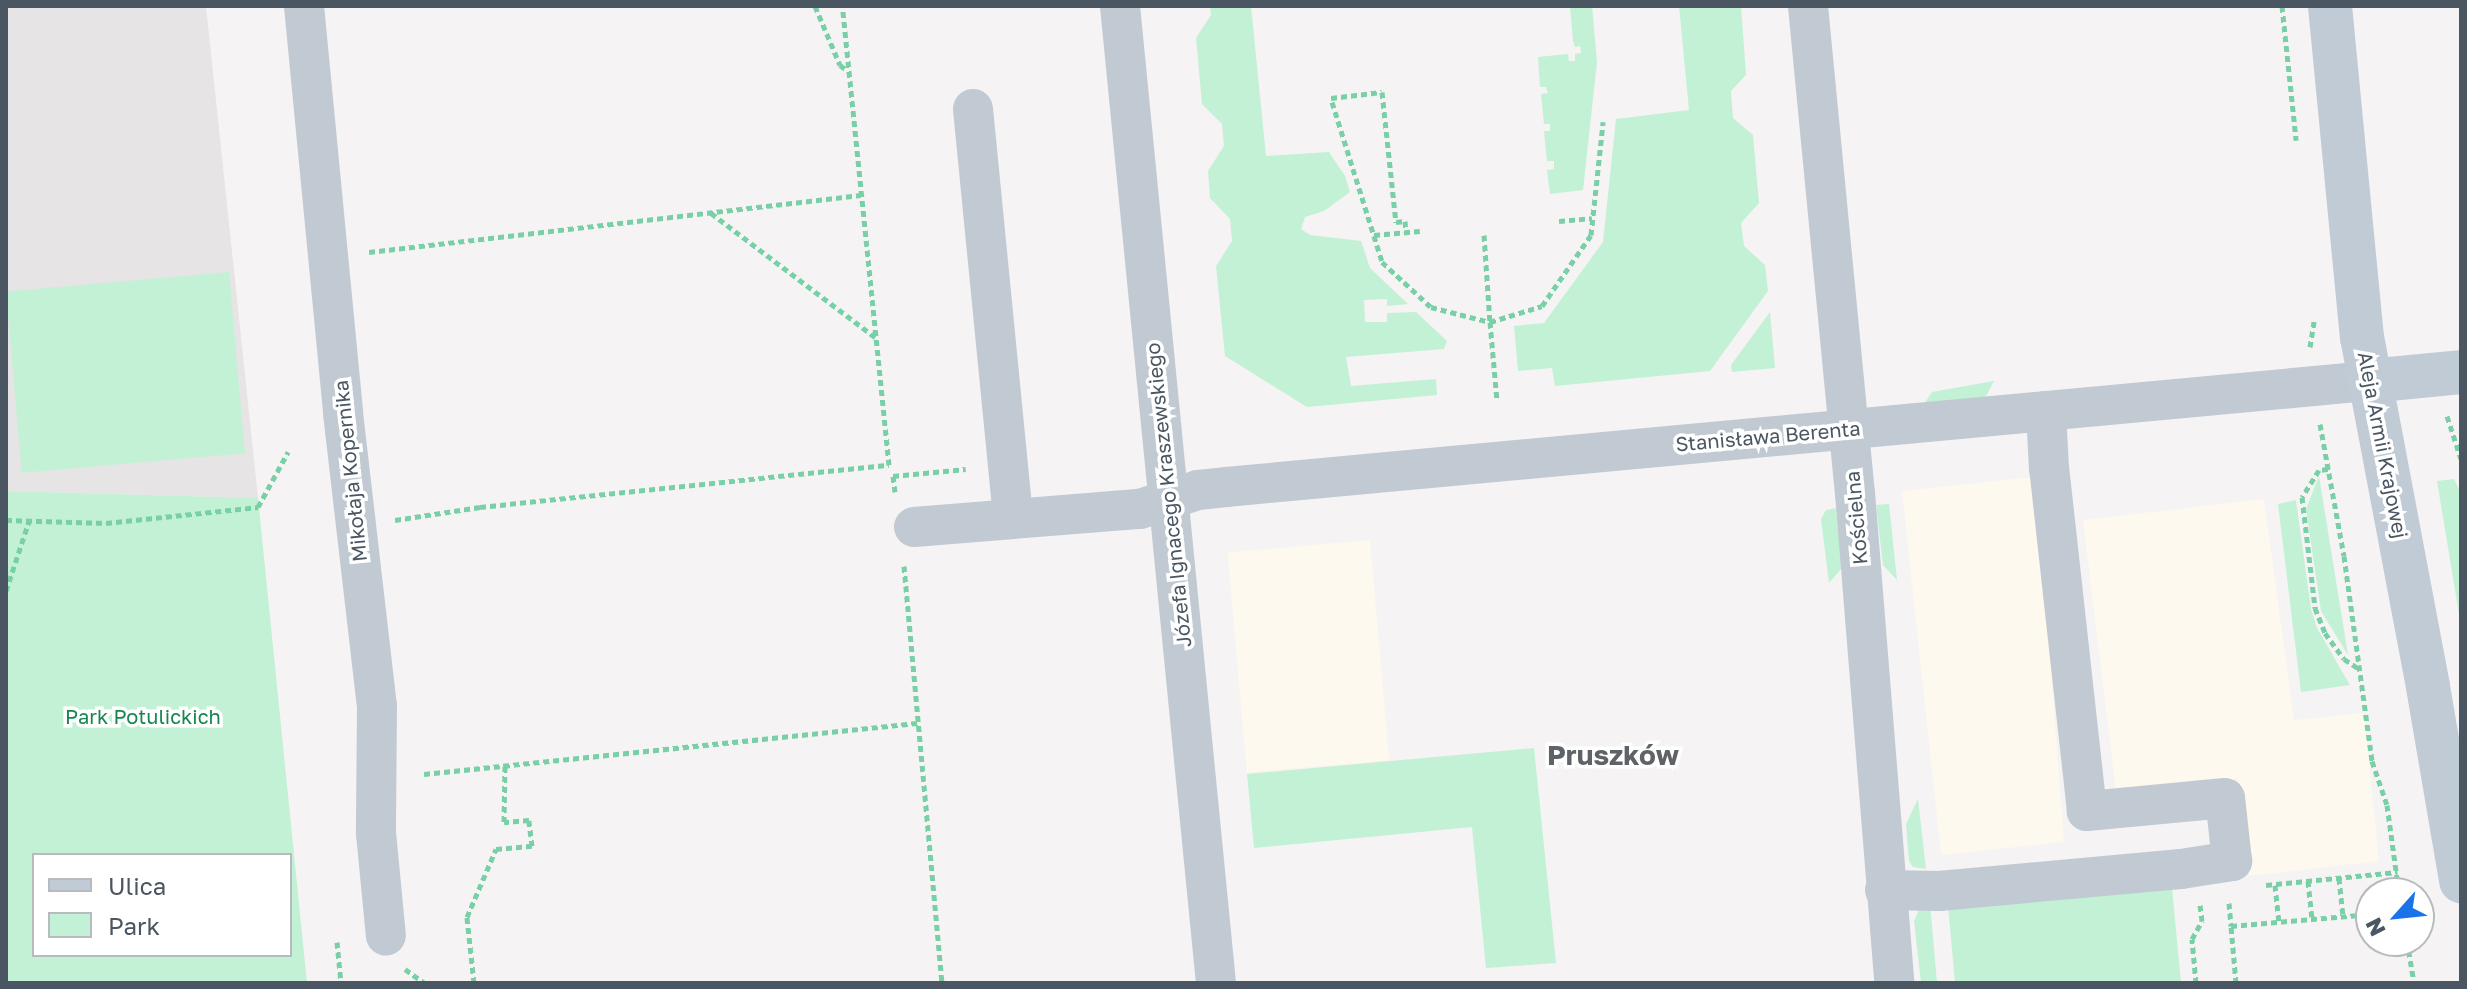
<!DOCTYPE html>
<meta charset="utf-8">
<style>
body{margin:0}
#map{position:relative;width:2467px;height:989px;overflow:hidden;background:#f5f3f3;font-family:"Golos Text",sans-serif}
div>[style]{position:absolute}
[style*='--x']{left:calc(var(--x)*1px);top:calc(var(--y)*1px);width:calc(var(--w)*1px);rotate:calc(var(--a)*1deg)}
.commercial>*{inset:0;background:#fdf9ef;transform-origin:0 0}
.education>*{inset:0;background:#e6e4e5}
.green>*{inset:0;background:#c3f1d5;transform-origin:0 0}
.path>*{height:5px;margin-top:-2.5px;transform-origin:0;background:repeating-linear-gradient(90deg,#7ad0a6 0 6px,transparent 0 10px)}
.street>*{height:40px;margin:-20px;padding:0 20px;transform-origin:20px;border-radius:20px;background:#c1cad2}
.secondary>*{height:44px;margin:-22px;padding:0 22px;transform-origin:22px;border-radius:22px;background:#c1cbd6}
span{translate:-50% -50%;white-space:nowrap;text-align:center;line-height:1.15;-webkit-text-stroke:7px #fff;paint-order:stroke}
.street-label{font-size:20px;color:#4a5661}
.park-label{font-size:20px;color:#17864f}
.district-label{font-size:28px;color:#5f6368;font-weight:700}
.frame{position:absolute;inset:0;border:8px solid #4a5661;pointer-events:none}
.legend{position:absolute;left:32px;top:853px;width:260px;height:104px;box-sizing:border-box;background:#fff;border:2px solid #b7bbc0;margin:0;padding:10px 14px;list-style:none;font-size:24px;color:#4a5661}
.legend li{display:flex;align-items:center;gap:16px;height:40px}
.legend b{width:40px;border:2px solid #b7bbc0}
.north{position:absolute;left:2355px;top:877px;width:80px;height:80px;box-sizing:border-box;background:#fff;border:2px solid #b7bbc0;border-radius:50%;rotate:243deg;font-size:22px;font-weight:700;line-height:32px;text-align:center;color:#4a5661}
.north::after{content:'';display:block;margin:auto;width:28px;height:36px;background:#1a73e8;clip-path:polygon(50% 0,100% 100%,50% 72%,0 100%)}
</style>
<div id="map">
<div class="commercial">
<i style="clip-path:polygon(2033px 477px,2040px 526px,2064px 842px,1941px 855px,1902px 491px)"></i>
<i style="clip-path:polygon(2264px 499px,2294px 720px,2364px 713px,2379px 861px,2249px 876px,2238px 779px,2116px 792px,2083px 520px)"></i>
<i style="left:1370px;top:540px;width:221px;height:143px;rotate:85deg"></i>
</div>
<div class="education">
<i style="clip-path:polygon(6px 6px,206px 6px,258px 498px,6px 491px)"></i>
</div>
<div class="green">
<i style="clip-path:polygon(1210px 6px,1251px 6px,1266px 156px,1329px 152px,1345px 176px,1350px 192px,1324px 211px,1305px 217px,1301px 229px,1310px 235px,1361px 241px,1370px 268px,1408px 304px,1387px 306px,1387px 299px,1364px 300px,1365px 322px,1387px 322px,1387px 313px,1416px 312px,1447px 341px,1444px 349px,1346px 357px,1351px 386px,1436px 379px,1437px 395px,1307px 407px,1225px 356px,1216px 266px,1232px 241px,1230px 219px,1210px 198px,1208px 171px,1224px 146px,1222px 124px,1202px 104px,1196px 38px,1211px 15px)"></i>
<i style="clip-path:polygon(1570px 6px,1592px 6px,1597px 62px,1583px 190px,1550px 194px,1547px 170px,1554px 169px,1554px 161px,1547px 161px,1544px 131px,1550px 131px,1550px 124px,1544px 124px,1541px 94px,1548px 93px,1546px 87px,1540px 87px,1538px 57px,1568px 54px,1569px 61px,1575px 61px,1575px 54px,1581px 53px,1580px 46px,1575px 47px,1573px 41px)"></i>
<i style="clip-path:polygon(1679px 6px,1741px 6px,1746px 75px,1731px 91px,1733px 118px,1753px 135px,1759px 203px,1741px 223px,1744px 246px,1765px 265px,1768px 291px,1710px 371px,1555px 386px,1552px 368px,1518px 371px,1514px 326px,1544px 323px,1603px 242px,1616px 119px,1689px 110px)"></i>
<i style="left:229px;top:272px;width:182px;height:224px;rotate:85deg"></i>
<i style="clip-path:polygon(1770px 312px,1775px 368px,1732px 372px,1731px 365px)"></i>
<i style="clip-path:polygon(1994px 381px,1985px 398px,1924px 404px,1932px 392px)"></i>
<i style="clip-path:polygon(2319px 476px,2348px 655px,2321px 611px,2306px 509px)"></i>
<i style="clip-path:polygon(2454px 479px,2461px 493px,2461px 626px,2437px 481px)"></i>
<i style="clip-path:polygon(evenodd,6px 491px,258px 498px,307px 983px,6px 983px,6px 491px,34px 855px,290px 855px,290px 955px,34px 955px,34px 855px)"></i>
<i style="clip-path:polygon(2296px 500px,2311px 609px,2317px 628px,2350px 685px,2301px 692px,2278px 504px)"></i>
<i style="clip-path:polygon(1889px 504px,1897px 580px,1883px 565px,1876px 505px)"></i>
<i style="clip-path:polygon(1836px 508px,1842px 568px,1829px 583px,1821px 519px,1826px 510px)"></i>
<i style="clip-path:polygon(1534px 748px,1556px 963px,1486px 968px,1472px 827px,1254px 848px,1247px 774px)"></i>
<i style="clip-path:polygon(1918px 799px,1926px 869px,1913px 867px,1909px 861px,1906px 824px)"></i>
<i style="clip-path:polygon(2172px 888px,2181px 983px,1955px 983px,1948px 905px)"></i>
<i style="clip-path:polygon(1930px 904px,1937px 983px,1921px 983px,1914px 921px,1919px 910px)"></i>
</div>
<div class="path">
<i style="--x:815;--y:6;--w:64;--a:67"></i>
<i style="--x:840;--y:65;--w:10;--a:37"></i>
<i style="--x:2282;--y:6;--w:135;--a:84"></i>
<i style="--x:1331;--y:98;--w:51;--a:-6.7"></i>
<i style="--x:1382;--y:92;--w:131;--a:83.9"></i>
<i style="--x:1396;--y:222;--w:9;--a:-6"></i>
<i style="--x:1405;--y:221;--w:11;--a:85"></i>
<i style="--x:1332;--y:102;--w:168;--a:72.6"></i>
<i style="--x:1382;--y:262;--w:67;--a:42.6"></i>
<i style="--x:1431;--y:307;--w:61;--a:14.3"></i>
<i style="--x:1490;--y:322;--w:78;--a:84.9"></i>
<i style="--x:711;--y:213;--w:206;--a:37.1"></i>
<i style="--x:1559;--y:221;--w:33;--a:-5"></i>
<i style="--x:1374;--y:235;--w:46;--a:-5"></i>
<i style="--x:1484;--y:235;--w:87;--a:86.1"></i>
<i style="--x:1490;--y:322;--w:54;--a:-17.1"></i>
<i style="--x:1542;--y:306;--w:86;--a:-55.4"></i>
<i style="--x:1591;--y:235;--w:114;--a:-83.9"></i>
<i style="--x:369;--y:252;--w:495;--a:-6.6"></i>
<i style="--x:2310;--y:347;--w:26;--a:-81"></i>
<i style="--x:2447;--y:416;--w:45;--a:72"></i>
<i style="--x:2320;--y:424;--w:134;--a:79.7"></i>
<i style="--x:2344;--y:556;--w:207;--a:82.2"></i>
<i style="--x:2372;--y:761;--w:46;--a:71.2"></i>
<i style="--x:2387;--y:805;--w:89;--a:82.2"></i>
<i style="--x:2328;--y:469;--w:9;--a:174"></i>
<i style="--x:2319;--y:470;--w:32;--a:122"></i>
<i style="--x:2302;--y:497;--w:112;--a:83.3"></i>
<i style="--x:2315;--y:608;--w:27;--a:68"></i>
<i style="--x:2325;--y:633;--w:32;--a:54"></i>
<i style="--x:2344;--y:659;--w:17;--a:33"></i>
<i style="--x:895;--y:492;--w:16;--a:-97"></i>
<i style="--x:893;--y:476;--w:73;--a:-5.5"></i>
<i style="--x:6;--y:520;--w:100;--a:1.7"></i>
<i style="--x:106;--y:523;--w:153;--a:-6"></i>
<i style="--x:258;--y:507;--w:63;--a:-61.4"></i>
<i style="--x:395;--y:520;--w:86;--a:-8.7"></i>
<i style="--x:480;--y:507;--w:411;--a:-5.9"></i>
<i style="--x:889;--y:465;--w:461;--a:-95.8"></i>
<i style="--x:904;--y:566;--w:419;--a:84.8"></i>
<i style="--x:6;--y:591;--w:74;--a:-71.8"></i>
<i style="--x:424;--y:774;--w:498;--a:-5.9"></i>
<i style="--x:2339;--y:878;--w:38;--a:84"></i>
<i style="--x:2308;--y:881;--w:38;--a:84"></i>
<i style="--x:2266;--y:885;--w:132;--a:-5.7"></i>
<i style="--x:2275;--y:885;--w:37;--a:84"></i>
<i style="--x:2229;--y:903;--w:23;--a:85"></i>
<i style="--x:2407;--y:941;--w:43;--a:80.5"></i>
<i style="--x:337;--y:942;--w:41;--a:84.4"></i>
<i style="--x:405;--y:969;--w:24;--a:36"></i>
<i style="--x:474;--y:983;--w:66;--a:-96.1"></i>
<i style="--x:467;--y:917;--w:74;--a:-66.9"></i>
<i style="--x:496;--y:849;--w:36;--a:-5"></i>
<i style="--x:532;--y:846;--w:26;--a:-97"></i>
<i style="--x:529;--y:820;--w:25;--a:175"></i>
<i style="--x:504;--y:822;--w:56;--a:-89"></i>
<i style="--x:2196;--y:983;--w:44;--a:-95.2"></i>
<i style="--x:2192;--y:939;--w:21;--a:-61"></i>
<i style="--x:2202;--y:921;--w:16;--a:-97"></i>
<i style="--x:2236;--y:983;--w:57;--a:-95"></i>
<i style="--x:2231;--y:926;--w:141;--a:-4.9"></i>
</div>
<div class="street">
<i style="--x:304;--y:6;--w:409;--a:84.5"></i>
<i style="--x:343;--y:413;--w:295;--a:83.4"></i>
<i style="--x:377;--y:706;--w:127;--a:90.5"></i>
<i style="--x:376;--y:833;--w:103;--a:84.5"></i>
<i style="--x:1120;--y:6;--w:982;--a:84.39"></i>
<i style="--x:1808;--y:6;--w:489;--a:84.5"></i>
<i style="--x:1855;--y:493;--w:492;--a:85.4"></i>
<i style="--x:973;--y:109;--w:410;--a:84.4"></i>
<i style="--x:914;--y:527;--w:227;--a:-4.6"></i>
<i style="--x:1140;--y:509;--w:61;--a:-18.1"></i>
<i style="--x:1198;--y:490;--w:28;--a:-6"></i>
<i style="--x:1226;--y:487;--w:1148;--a:-5.3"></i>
<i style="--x:1885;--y:890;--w:54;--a:1.1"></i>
<i style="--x:1939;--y:891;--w:243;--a:-5.2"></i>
<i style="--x:2181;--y:869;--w:52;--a:-8.9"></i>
<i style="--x:2232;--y:861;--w:63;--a:-96.3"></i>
<i style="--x:2225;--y:798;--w:139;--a:174.6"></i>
<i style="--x:2087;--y:811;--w:344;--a:-96.3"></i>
<i style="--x:2049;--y:469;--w:58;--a:-93"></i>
</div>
<div class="secondary">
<i style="--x:2330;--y:6;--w:333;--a:84.5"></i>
<i style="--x:2362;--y:337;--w:356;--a:79.3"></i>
<i style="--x:2428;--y:687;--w:197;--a:80.3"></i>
<i style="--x:2369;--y:381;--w:92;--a:-5.6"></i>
</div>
<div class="street-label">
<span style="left:1768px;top:436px;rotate:-5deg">Stanisława Berenta</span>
<span style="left:2383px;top:445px;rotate:79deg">Aleja Armii Krajowej</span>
<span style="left:350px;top:471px;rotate:-96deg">Mikołaja Kopernika</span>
<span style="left:1168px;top:495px;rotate:-96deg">Józefa Ignacego Kraszewskiego</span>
<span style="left:1856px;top:518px;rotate:-95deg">Kościelna</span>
</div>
<div class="park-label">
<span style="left:143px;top:716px">Park Potulickich</span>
</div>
<div class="district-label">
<span style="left:1613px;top:755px">Pruszków</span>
</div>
<div class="frame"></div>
<ul class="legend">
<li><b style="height:10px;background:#c1cbd6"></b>Ulica</li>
<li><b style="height:22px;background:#c3f1d5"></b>Park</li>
</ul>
<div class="north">N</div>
</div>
